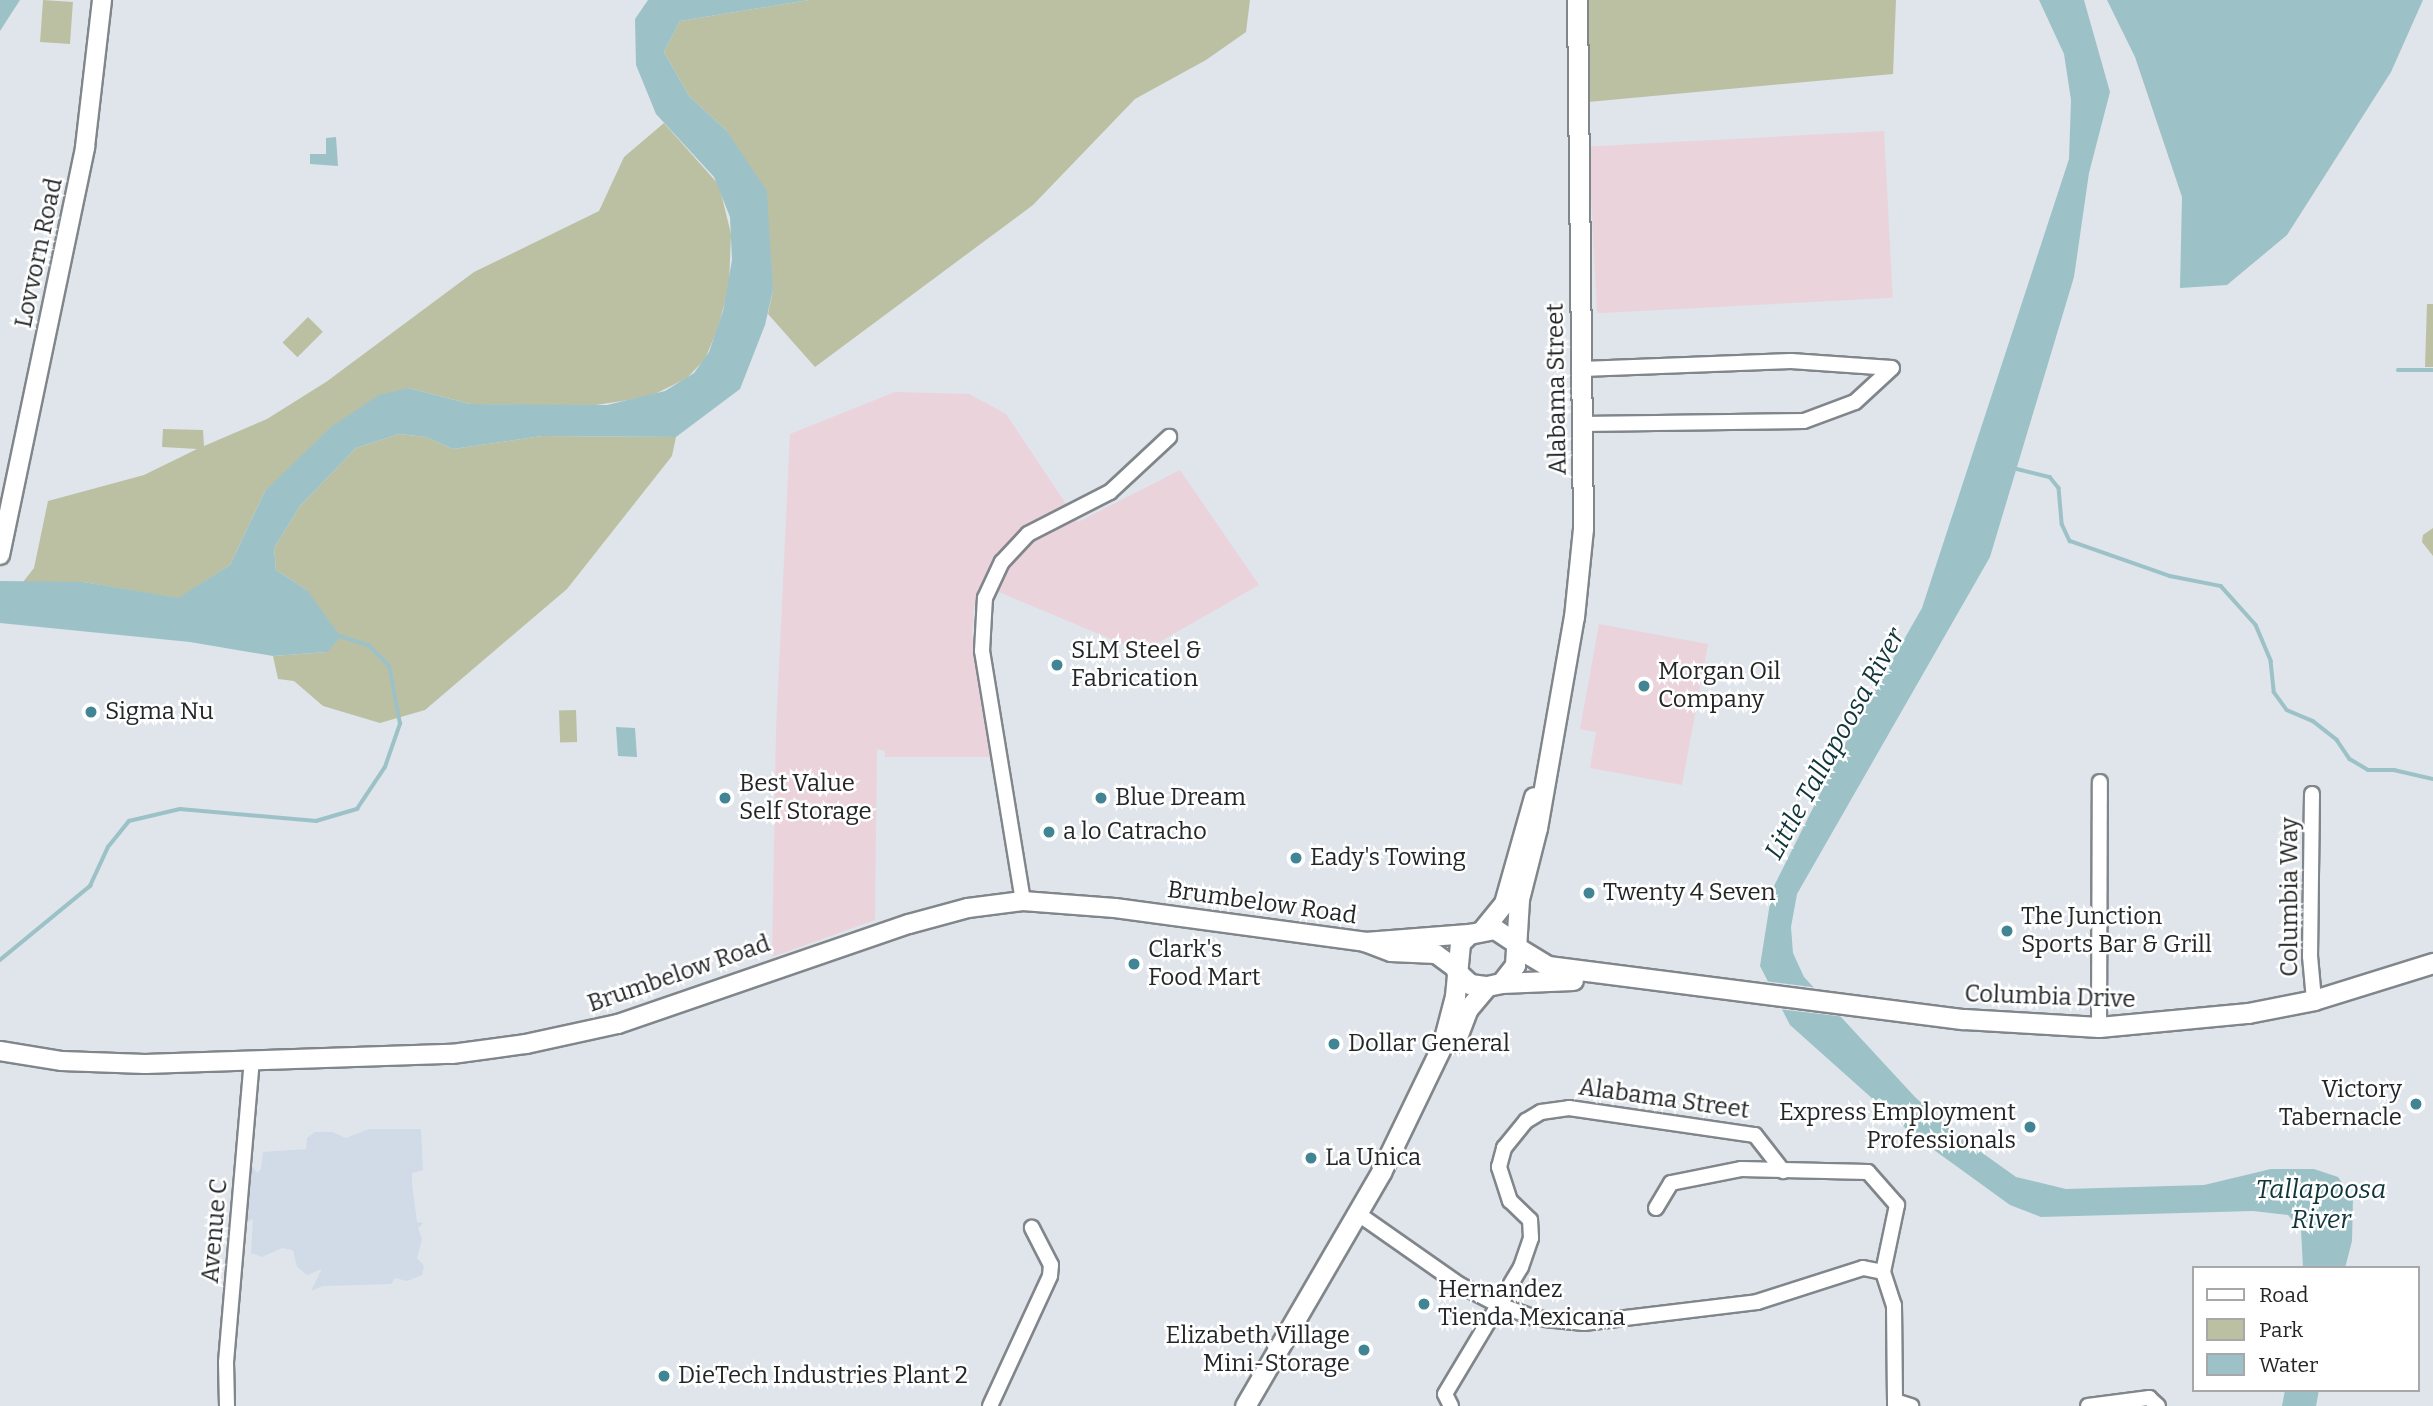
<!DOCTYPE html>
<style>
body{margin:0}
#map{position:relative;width:2433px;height:1406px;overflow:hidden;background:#dfe5eb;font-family:Bitter,serif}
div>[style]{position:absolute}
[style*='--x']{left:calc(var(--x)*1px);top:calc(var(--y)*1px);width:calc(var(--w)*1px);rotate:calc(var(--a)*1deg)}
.built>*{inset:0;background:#d0dbe7}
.industrial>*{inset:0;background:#ebd3dc;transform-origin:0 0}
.green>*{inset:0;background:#bcc0a3;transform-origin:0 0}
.water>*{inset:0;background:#9cc2c8}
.pier>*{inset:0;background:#dfe5eb}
.stream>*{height:3.5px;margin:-1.75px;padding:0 1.75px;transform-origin:1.75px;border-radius:1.75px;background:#9cc2c8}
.roads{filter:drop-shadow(2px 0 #81868b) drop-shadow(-2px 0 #81868b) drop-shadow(0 2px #81868b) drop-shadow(0 -2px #81868b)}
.minor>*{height:14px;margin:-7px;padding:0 7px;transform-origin:7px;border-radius:7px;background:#fff}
.tertiary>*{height:18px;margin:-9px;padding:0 9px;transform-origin:9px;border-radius:9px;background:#fff}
.secondary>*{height:19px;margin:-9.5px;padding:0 9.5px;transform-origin:9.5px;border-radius:9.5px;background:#fff}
.dots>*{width:19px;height:19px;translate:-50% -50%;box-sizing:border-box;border:4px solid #fff;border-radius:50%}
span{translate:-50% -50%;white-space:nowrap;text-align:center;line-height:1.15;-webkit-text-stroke:5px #fff;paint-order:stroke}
.street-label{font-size:24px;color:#232527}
.poi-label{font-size:24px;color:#232527}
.left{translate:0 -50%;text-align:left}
.right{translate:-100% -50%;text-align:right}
.water-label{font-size:26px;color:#10363b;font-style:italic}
.legend{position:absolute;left:2192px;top:1266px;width:228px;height:126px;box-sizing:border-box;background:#fff;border:2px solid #a7a8a9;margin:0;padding:9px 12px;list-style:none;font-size:21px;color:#232527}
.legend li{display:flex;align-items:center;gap:14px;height:35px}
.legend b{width:35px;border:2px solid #a7a8a9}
</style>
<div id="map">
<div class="built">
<i style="clip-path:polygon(369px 1129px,421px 1129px,423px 1170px,412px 1173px,412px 1184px,417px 1222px,423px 1223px,418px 1228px,422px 1239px,417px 1258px,424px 1266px,422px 1275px,407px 1281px,395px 1278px,391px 1284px,323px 1286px,311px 1291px,322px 1269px,307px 1275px,297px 1267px,293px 1250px,282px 1248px,262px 1257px,251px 1253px,253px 1219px,247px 1222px,252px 1166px,257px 1173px,261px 1169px,263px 1152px,306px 1149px,307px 1138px,315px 1132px,332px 1132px,346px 1138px)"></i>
</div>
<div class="industrial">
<i style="left:1884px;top:131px;width:167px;height:296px;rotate:87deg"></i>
<i style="clip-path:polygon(895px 392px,969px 394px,1006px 414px,1078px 522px,1180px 470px,1259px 585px,1142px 652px,982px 585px,974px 606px,972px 637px,991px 757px,885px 757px,885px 751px,877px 749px,875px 920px,772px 957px,776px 730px,790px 434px)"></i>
<i style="clip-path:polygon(1599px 624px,1708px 644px,1682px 785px,1590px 768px,1596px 732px,1580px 729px)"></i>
</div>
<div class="green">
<i style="left:43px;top:0;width:30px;height:42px;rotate:4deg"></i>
<i style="clip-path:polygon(809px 0,1250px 0,1246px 32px,1206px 60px,1135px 99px,1033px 205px,815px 367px,768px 314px,773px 290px,726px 130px,689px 96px,664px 52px,680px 21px)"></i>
<i style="clip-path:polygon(1587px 0,1896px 0,1893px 74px,1588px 102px)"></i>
<i style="clip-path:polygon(664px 123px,719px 185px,731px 234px,729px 286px,718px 328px,705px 359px,687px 378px,649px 397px,589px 406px,470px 404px,409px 388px,265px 491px,230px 565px,178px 599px,84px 582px,23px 582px,34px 568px,48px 501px,144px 475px,197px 449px,162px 447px,163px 429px,203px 430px,204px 446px,267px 419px,326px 382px,474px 272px,599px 211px,624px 157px)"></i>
<i style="clip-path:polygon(2427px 304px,2433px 304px,2433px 367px,2425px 367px)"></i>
<i style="left:308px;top:317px;width:21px;height:36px;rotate:45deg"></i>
<i style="clip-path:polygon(399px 434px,426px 437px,453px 449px,542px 436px,676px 437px,672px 456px,567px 589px,425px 710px,380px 723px,323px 706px,294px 681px,278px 679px,273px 656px,327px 652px,307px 590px,276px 570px,274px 548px,300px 506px,356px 448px)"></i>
<i style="clip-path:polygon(2433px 528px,2433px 556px,2422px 542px,2423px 535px)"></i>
<i style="left:576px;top:710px;width:32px;height:17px;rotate:88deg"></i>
</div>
<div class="water">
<i style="clip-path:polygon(0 0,20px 0,0 31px)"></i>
<i style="clip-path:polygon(648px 0,809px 0,680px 21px,664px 52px,689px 96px,726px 130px,767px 191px,773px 290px,765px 325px,740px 389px,676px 437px,542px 436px,453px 449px,426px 437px,399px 434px,356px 448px,300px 506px,274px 548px,276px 570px,307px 590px,341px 637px,327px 652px,273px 656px,190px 642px,0 623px,0 581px,84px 582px,178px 598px,230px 565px,265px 491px,332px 426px,379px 395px,409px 388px,470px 404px,607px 405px,665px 391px,694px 373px,709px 352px,723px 311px,732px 260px,730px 217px,714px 177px,656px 114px,636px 65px,635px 19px)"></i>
<i style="clip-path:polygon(2039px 0,2084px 0,2110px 92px,2089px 173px,2074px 277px,1990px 557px,1797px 894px,1791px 927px,1793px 953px,1804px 977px,1915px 1097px,1953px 1132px,2016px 1177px,2066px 1189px,2204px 1185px,2271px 1169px,2314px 1169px,2338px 1177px,2353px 1198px,2352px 1241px,2345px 1268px,2303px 1268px,2301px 1230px,2288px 1215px,2253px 1211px,2041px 1217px,2010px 1205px,1912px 1134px,1790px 1025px,1760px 966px,1772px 890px,1850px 734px,1922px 608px,2069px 159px,2071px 100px,2064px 54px)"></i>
<i style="clip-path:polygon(2107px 0,2423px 0,2391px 72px,2287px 235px,2227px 285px,2180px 288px,2182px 197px,2135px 57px)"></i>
<i style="clip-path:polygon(336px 137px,338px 166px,310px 164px,310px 154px,326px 154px,326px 138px)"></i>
<i style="clip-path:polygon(616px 727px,635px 728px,637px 757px,618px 756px)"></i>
<i style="clip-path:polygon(2285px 1390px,2319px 1390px,2316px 1406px,2282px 1406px)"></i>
</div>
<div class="pier">
<i style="clip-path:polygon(1764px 981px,1819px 988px,1846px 1017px,1778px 1009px)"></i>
</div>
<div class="stream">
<i style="--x:2398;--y:370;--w:35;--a:0"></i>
<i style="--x:2013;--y:468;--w:38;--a:14"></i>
<i style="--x:2050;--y:477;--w:14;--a:51"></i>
<i style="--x:2059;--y:488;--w:36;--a:85"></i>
<i style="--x:2062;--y:524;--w:19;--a:65"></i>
<i style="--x:2070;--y:541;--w:106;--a:19.3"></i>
<i style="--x:2170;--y:576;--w:52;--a:11.1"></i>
<i style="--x:2221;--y:586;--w:52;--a:48.1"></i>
<i style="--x:2256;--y:625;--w:39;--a:67"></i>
<i style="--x:2271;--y:661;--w:31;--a:84"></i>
<i style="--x:2274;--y:692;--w:22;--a:54"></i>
<i style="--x:2287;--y:710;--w:28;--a:23"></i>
<i style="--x:2313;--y:721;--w:31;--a:38"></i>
<i style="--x:2337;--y:740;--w:23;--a:56"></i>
<i style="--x:2350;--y:759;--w:21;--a:31"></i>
<i style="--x:2368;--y:770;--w:26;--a:0"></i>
<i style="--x:2394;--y:770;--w:40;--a:13"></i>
<i style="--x:0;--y:960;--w:117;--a:-39.4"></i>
<i style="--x:90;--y:886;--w:43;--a:-65.2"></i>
<i style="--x:108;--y:847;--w:33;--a:-51"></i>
<i style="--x:129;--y:821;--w:52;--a:-13.2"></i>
<i style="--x:180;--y:809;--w:137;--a:5"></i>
<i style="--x:316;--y:821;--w:43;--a:-16.3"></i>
<i style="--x:357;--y:809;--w:50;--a:-56.3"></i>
<i style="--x:385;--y:767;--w:46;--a:-70.8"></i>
<i style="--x:400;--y:724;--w:59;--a:-100.7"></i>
<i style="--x:389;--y:666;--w:28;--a:-135"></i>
<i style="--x:369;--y:646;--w:33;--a:-162"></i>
</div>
<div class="roads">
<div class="minor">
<i style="--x:1582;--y:369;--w:209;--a:-2.2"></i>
<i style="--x:1791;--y:361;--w:101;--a:4"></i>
<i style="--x:1582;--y:424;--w:222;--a:-0.8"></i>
<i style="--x:1804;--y:421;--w:54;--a:-20.4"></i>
<i style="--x:1855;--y:402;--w:50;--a:-42.6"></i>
<i style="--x:2312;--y:794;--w:162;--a:90.7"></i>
<i style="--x:2310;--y:956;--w:44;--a:84.8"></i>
<i style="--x:1023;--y:901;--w:253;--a:-99.3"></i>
<i style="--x:982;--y:651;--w:53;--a:-86.8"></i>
<i style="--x:985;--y:598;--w:40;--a:-65"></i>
<i style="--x:1002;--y:562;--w:38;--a:-47"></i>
<i style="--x:1028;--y:534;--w:92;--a:-27.1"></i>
<i style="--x:1110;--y:492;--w:81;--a:-43"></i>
<i style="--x:2099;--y:1027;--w:245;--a:-89.8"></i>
<i style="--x:1656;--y:1208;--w:29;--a:-59"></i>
<i style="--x:1671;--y:1183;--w:71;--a:-11.3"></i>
<i style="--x:1741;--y:1169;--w:127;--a:1.4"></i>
<i style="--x:1868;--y:1172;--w:44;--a:48.7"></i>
<i style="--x:1897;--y:1205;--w:68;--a:101.8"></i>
<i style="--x:1357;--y:1213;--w:126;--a:35"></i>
<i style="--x:1460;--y:1285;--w:42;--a:27.2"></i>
<i style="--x:1497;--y:1304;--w:40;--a:20.2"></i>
<i style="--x:1535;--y:1318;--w:49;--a:5.8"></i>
<i style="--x:1584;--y:1323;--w:174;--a:-6.9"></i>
<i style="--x:1757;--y:1302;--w:111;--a:-17.8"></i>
<i style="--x:1863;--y:1268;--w:20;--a:11"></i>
<i style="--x:1883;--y:1272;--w:35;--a:72"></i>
<i style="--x:1894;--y:1305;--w:101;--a:89.4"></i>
<i style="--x:1898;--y:1402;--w:14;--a:17"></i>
<i style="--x:227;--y:1406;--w:44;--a:-91.3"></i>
<i style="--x:226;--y:1362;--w:302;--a:-85.1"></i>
<i style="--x:990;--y:1406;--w:143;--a:-65.2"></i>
<i style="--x:1050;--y:1276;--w:11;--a:-85"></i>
<i style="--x:1051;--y:1265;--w:42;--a:-117.2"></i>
<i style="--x:1451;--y:1406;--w:13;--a:-117"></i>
<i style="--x:1445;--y:1394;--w:148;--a:-59.1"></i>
<i style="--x:1521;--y:1267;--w:31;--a:-71"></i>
<i style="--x:1531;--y:1238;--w:18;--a:-93"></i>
<i style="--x:1530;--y:1220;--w:28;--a:-136"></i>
<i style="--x:1510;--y:1201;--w:36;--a:-108"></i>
<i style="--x:1499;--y:1167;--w:20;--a:-75"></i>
<i style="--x:1504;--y:1148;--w:35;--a:-51"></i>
<i style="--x:1526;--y:1121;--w:17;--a:-31"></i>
<i style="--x:1541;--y:1112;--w:28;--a:-8"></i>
<i style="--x:1569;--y:1108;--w:188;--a:8.3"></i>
<i style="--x:1755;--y:1135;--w:46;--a:52.1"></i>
<i style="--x:2088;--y:1406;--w:62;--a:-7.5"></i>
<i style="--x:2149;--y:1398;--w:12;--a:42"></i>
</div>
<div class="tertiary">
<i style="--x:0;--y:555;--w:417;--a:-78.2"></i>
<i style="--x:85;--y:147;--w:148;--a:-83.4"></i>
<i style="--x:1365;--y:942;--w:104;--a:-4.4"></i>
<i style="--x:0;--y:1051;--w:63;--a:9.2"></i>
<i style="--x:62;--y:1061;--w:83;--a:2.1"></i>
<i style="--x:145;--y:1064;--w:307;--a:-1.9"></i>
<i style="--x:452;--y:1054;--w:75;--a:-7.7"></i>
<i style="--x:526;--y:1044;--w:94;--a:-12.3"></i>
<i style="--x:618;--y:1024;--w:308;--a:-19"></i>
<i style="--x:909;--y:924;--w:61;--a:-15.2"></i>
<i style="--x:968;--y:908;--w:55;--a:-7.3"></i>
<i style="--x:1023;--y:901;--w:92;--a:4.4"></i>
<i style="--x:1115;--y:908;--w:252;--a:7.7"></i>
<i style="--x:1365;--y:942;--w:28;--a:21"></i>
<i style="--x:1391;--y:952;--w:45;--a:2.5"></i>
<i style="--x:1436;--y:954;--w:24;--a:36"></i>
</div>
<div class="secondary">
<i style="--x:1483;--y:929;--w:33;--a:-51"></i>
<i style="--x:1504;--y:903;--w:110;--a:-74.2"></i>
<i style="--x:1518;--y:948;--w:35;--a:31"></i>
<i style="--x:1548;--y:966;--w:419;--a:7.3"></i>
<i style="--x:1964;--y:1019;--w:135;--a:3.4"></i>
<i style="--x:2099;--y:1027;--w:150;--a:-5.4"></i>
<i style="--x:2248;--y:1013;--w:67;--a:-11.1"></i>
<i style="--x:2314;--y:1000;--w:125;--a:-17.3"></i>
<i style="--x:1456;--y:971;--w:19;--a:43"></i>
<i style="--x:1470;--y:984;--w:17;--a:7"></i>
<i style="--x:1487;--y:986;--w:14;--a:-12"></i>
<i style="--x:1501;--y:983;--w:23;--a:-52"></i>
<i style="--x:1515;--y:965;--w:66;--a:-86.5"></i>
<i style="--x:1519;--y:899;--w:73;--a:-75.8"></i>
<i style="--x:1537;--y:828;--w:214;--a:-80.1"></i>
<i style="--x:1574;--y:617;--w:88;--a:-84.2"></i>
<i style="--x:1583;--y:529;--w:529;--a:-90.65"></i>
<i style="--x:1501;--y:983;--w:72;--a:-2.4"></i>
<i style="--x:1455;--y:1042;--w:34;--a:-69"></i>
<i style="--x:1467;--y:1010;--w:31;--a:-50"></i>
<i style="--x:1245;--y:1406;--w:271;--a:-59.8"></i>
<i style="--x:1381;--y:1172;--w:140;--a:-64.2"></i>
<i style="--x:1442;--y:1046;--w:52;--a:-75.4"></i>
<i style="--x:1455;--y:996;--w:53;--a:-84.6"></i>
<i style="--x:1460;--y:943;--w:13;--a:-45"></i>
<i style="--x:1469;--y:934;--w:26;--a:-11"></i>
<i style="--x:1495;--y:929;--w:25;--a:34"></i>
</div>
</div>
<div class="dots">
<i style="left:1057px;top:665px;background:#418594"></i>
<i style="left:1644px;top:686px;background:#418594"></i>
<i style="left:91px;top:712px;background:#418594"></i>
<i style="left:725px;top:798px;background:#418594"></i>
<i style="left:1101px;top:798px;background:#418594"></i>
<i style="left:1049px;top:832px;background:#418594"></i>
<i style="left:1296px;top:858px;background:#418594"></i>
<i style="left:1589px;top:893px;background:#418594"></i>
<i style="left:2007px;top:931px;background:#418594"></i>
<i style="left:1134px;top:964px;background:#418594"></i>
<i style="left:1334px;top:1044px;background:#418594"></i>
<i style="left:2416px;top:1104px;background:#418594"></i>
<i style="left:2030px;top:1127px;background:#418594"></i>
<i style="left:1311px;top:1158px;background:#418594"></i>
<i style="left:1424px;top:1304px;background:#418594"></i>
<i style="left:1364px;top:1350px;background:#418594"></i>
<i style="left:664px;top:1376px;background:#418594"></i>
</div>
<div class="street-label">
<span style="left:39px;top:253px;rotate:-78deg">Lovvorn Road</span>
<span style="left:1557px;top:389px;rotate:-91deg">Alabama Street</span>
<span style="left:2290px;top:897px;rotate:-90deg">Columbia Way</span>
<span style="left:1262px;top:903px;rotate:8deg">Brumbelow Road</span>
<span style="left:679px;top:974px;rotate:-19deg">Brumbelow Road</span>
<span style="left:2050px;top:997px;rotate:2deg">Columbia Drive</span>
<span style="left:1664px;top:1099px;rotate:8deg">Alabama Street</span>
<span style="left:215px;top:1231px;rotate:-85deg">Avenue C</span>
</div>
<div class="poi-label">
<span class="left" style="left:1071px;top:665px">SLM Steel &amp;<br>Fabrication</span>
<span class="left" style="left:1658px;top:686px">Morgan Oil<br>Company</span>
<span class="left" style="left:105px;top:712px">Sigma Nu</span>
<span class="left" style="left:739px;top:798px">Best Value<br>Self Storage</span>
<span class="left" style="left:1115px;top:798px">Blue Dream</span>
<span class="left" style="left:1063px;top:832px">a lo Catracho</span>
<span class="left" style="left:1310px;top:858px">Eady's Towing</span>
<span class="left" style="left:1603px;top:893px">Twenty 4 Seven</span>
<span class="left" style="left:2021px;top:931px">The Junction<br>Sports Bar &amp; Grill</span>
<span class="left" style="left:1148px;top:964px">Clark's<br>Food Mart</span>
<span class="left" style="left:1348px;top:1044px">Dollar General</span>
<span class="right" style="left:2402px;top:1104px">Victory<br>Tabernacle</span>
<span class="right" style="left:2016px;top:1127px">Express Employment<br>Professionals</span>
<span class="left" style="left:1325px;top:1158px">La Unica</span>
<span class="left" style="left:1438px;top:1304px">Hernandez<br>Tienda Mexicana</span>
<span class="right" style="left:1350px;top:1350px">Elizabeth Village<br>Mini-Storage</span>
<span class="left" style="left:678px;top:1376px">DieTech Industries Plant 2</span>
</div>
<div class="water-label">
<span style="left:1835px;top:744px;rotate:-61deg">Little Tallapoosa River</span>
<span style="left:2321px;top:1205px">Tallapoosa<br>River</span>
</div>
<ul class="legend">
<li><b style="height:9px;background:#fff"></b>Road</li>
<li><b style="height:19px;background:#bcc0a3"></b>Park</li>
<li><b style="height:19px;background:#9cc2c8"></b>Water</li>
</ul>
</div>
